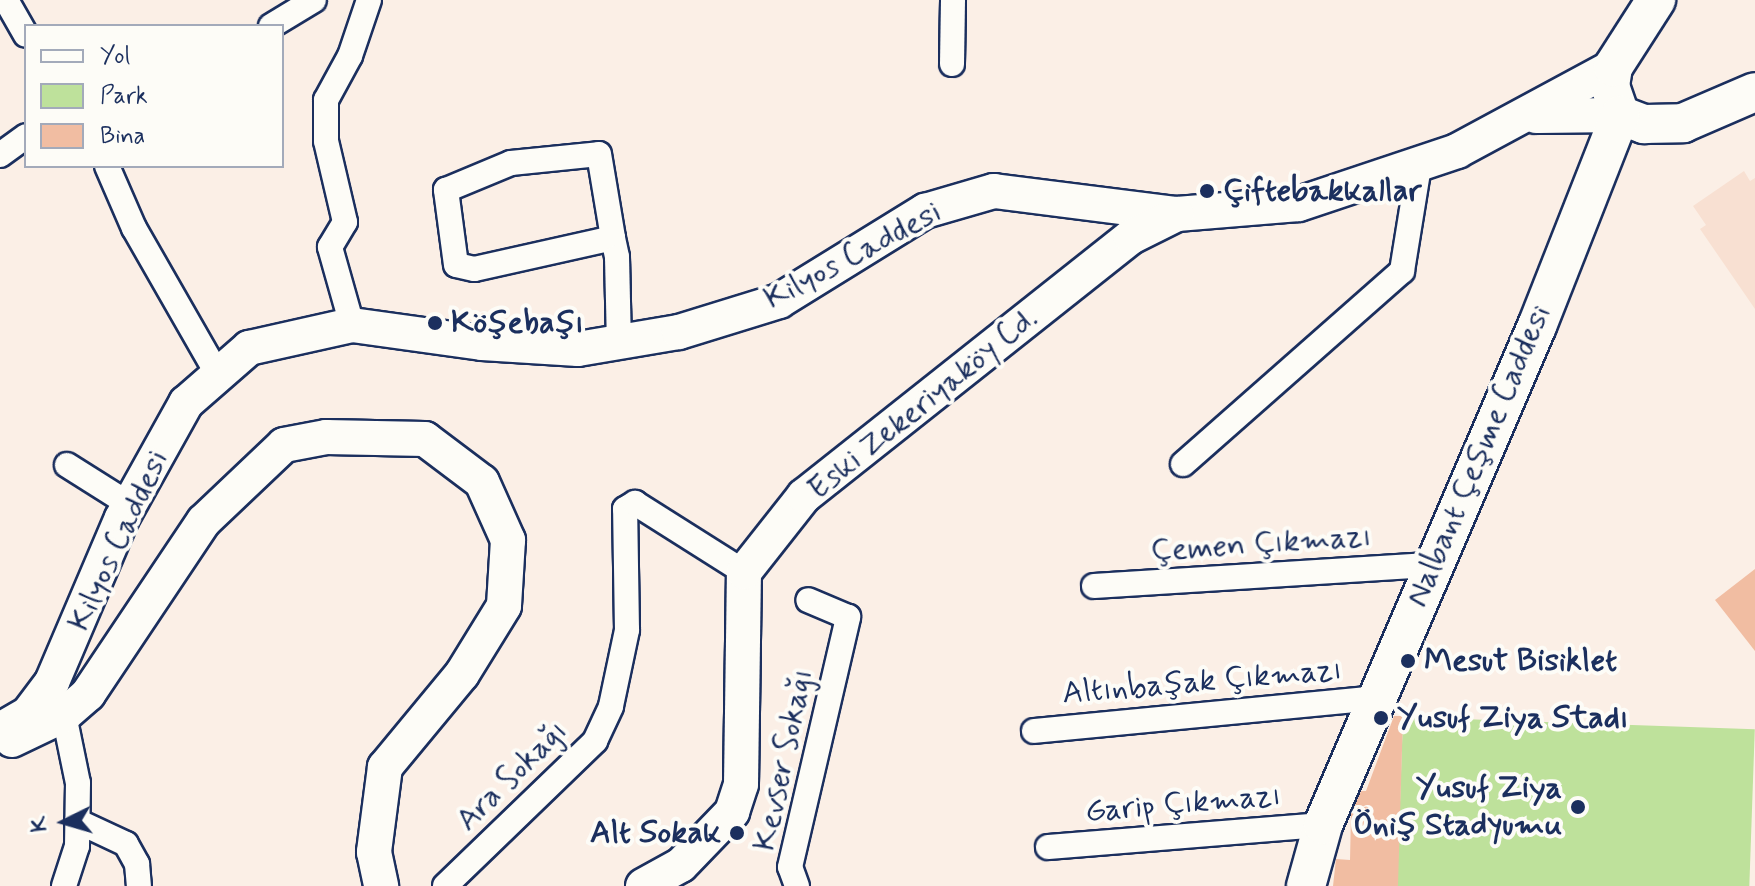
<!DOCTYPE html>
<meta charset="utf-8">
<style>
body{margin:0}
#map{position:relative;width:1755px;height:886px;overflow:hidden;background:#fbefe6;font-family:Mynerve,sans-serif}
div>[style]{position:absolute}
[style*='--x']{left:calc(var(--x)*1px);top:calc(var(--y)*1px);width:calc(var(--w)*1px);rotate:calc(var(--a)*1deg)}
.built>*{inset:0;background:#f8e0d2}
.green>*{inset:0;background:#bee19b;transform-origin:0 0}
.building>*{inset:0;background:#f1bda2}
.roads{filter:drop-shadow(2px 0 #1b2f5e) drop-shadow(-2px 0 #1b2f5e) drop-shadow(0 2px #1b2f5e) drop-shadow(0 -2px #1b2f5e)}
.street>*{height:24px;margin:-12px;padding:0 12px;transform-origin:12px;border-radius:12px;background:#fdfcf7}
.secondary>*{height:34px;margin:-17px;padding:0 17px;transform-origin:17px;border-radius:17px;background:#fdfcf7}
.primary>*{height:38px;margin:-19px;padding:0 19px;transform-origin:19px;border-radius:19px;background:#fdfcf7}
.dots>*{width:22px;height:22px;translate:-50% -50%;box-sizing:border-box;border:4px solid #fdfcf7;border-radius:50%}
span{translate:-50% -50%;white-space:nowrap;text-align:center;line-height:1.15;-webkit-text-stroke:8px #fdfcf7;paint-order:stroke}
.poi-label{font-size:32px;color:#1b2f5e;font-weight:700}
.left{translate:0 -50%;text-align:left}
.right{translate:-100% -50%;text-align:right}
.street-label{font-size:32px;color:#1b2f5e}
.legend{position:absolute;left:24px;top:24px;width:260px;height:144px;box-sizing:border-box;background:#fdfcf7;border:2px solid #a3aaba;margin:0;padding:10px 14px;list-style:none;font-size:24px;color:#1b2f5e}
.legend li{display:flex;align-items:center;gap:16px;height:40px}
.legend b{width:40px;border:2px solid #a3aaba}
.north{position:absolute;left:24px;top:782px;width:80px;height:80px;-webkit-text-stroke:6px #fdfcf7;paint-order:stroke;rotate:265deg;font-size:22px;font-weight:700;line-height:32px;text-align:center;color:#1b2f5e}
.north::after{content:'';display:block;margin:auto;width:28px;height:36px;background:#1b2f5e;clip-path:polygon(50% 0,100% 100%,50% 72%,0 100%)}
</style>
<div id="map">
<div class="built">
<i style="clip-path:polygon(1744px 171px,1750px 181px,1755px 178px,1755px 309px,1700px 229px,1706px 225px,1693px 206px)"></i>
</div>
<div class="green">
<i style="left:1403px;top:717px;width:352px;height:169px;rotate:2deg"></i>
</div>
<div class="building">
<i style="clip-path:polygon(1755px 569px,1755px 651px,1715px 600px)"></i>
<i style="clip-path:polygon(1394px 716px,1403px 716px,1398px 886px,1333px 886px,1336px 859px,1350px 860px,1351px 814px,1361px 791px,1366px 791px)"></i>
</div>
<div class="roads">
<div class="street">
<i style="--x:6;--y:0;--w:40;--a:60.3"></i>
<i style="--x:271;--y:26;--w:50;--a:-31.2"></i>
<i style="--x:952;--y:64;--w:64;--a:-89.1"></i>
<i style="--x:0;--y:155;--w:32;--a:-36"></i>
<i style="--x:107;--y:166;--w:68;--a:66.5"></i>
<i style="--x:134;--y:228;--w:167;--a:60.2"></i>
<i style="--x:613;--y:238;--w:142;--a:167.4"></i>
<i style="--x:474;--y:269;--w:18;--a:-167"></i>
<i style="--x:456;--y:265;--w:76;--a:-97.6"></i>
<i style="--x:446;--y:190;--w:70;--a:-22.6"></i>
<i style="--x:511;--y:163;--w:88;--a:-5.8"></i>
<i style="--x:599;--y:154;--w:85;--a:80.5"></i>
<i style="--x:613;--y:238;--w:19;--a:78"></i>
<i style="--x:617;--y:257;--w:85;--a:88.7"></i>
<i style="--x:352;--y:325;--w:81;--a:-105.8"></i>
<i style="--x:330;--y:247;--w:29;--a:-59"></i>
<i style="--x:345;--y:222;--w:83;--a:-103.2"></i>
<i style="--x:326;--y:141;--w:41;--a:-90"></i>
<i style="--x:326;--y:100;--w:50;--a:-61.4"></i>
<i style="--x:350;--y:56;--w:59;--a:-71.3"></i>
<i style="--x:1183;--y:464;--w:292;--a:-41.4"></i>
<i style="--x:1402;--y:271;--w:106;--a:-80.8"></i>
<i style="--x:67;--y:465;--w:73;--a:32.2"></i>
<i style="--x:1094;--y:586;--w:339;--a:-3.6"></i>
<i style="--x:64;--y:715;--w:69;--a:78.4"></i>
<i style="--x:78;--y:783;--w:63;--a:90.9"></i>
<i style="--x:77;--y:846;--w:42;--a:108"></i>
<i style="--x:1034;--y:731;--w:344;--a:-5.5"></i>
<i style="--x:77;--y:821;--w:54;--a:25.1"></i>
<i style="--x:126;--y:844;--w:23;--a:61"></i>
<i style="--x:137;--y:864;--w:22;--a:85"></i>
<i style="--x:1048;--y:847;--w:276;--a:-4.6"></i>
<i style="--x:445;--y:886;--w:209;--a:-44"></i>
<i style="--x:595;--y:741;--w:38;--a:-65"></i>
<i style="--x:611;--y:706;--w:78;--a:-78.1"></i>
<i style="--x:627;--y:630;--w:121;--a:-90.9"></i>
<i style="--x:625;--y:509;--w:12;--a:-31"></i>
<i style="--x:635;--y:503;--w:129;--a:32.3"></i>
<i style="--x:797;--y:886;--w:20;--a:-110"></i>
<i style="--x:790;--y:867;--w:257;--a:-76.9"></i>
<i style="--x:848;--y:617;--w:43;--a:-157"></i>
</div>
<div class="secondary">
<i style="--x:1536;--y:116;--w:84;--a:-0.7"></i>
<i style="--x:0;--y:730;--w:32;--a:-30"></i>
<i style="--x:28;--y:714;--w:40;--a:-53"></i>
<i style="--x:52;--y:682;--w:178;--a:-66.9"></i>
<i style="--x:122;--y:518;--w:132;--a:-60.9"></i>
<i style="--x:186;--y:403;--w:84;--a:-41.1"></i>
<i style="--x:249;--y:348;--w:106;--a:-12.6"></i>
<i style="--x:352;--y:325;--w:131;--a:7.9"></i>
<i style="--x:482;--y:343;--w:96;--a:3.6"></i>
<i style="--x:578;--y:349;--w:102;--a:-9.6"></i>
<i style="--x:679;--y:332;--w:105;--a:-17.2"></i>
<i style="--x:779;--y:301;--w:172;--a:-31.7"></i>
<i style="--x:925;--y:211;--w:72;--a:-16.2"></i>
<i style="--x:994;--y:191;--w:184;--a:7.2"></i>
<i style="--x:1177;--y:214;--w:122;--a:-4.7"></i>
<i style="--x:1299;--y:204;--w:167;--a:-18.5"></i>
<i style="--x:1457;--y:151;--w:177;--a:-28.3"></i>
<i style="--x:12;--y:740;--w:58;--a:-25.7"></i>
<i style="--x:64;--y:715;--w:32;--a:-41"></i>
<i style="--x:88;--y:694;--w:208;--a:-56.2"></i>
<i style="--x:204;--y:521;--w:110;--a:-43.5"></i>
<i style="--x:284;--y:445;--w:43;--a:-10.8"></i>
<i style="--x:326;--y:437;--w:99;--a:1.2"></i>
<i style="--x:425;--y:439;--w:71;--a:37"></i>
<i style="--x:482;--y:482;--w:64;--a:65.9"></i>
<i style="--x:508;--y:540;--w:66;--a:93.5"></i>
<i style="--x:504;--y:606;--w:80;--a:121.7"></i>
<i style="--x:462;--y:674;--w:121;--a:129.6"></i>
<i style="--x:385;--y:767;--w:86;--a:97.4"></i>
<i style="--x:374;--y:852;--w:35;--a:78"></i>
<i style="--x:643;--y:886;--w:43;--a:-28.9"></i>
<i style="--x:681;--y:865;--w:74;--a:-46.1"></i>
<i style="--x:732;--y:812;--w:29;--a:-72"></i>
<i style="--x:741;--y:784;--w:212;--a:-89.2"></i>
<i style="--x:744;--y:572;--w:97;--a:-51.7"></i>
<i style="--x:804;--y:496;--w:417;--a:-38.4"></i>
<i style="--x:1131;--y:237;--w:51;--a:-26.6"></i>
</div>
<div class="primary">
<i style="--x:1620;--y:115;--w:26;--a:21"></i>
<i style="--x:1644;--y:124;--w:39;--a:-1"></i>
<i style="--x:1683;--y:123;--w:78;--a:-23.3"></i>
<i style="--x:1620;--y:115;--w:31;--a:-109"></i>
<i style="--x:1610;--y:86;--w:19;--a:-81"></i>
<i style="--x:1613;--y:67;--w:80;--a:-57.3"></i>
<i style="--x:1306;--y:886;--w:63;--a:-74.4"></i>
<i style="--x:1323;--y:825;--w:543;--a:-66.79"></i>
<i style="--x:1537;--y:326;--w:227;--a:-68.5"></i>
</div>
</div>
<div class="dots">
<i style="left:1207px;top:191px;background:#1b2f5e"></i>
<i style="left:435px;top:323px;background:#1b2f5e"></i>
<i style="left:1408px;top:661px;background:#1b2f5e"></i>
<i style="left:1381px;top:718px;background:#1b2f5e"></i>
<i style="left:1578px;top:807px;background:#1b2f5e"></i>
<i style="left:737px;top:833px;background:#1b2f5e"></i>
</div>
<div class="poi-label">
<span class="left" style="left:1223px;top:191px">Çiftebakkallar</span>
<span class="left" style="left:451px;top:323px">Köşebaşı</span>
<span class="left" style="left:1424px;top:661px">Mesut Bisiklet</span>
<span class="left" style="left:1397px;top:718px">Yusuf Ziya Stadı</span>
<span class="right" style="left:1562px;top:807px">Yusuf Ziya<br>Öniş Stadyumu</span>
<span class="right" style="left:721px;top:833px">Alt Sokak</span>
</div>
<div class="street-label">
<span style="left:853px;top:256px;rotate:-28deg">Kilyos Caddesi</span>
<span style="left:923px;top:404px;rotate:-39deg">Eski Zekeriyaköy Cd.</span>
<span style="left:1479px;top:456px;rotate:-67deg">Nalbant Çeşme Caddesi</span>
<span style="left:119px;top:541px;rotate:-65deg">Kilyos Caddesi</span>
<span style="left:1261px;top:544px;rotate:-4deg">Çemen Çıkmazı</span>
<span style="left:1202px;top:682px;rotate:-5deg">Altınbaşak Çıkmazı</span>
<span style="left:784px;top:760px;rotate:-78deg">Kevser Sokağı</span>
<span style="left:512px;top:776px;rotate:-45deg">Ara Sokağı</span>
<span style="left:1183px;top:804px;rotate:-5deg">Garip Çıkmazı</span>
</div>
<ul class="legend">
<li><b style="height:10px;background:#fdfcf7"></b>Yol</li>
<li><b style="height:22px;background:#bee19b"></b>Park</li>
<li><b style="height:22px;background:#f1bda2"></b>Bina</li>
</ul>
<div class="north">K</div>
</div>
